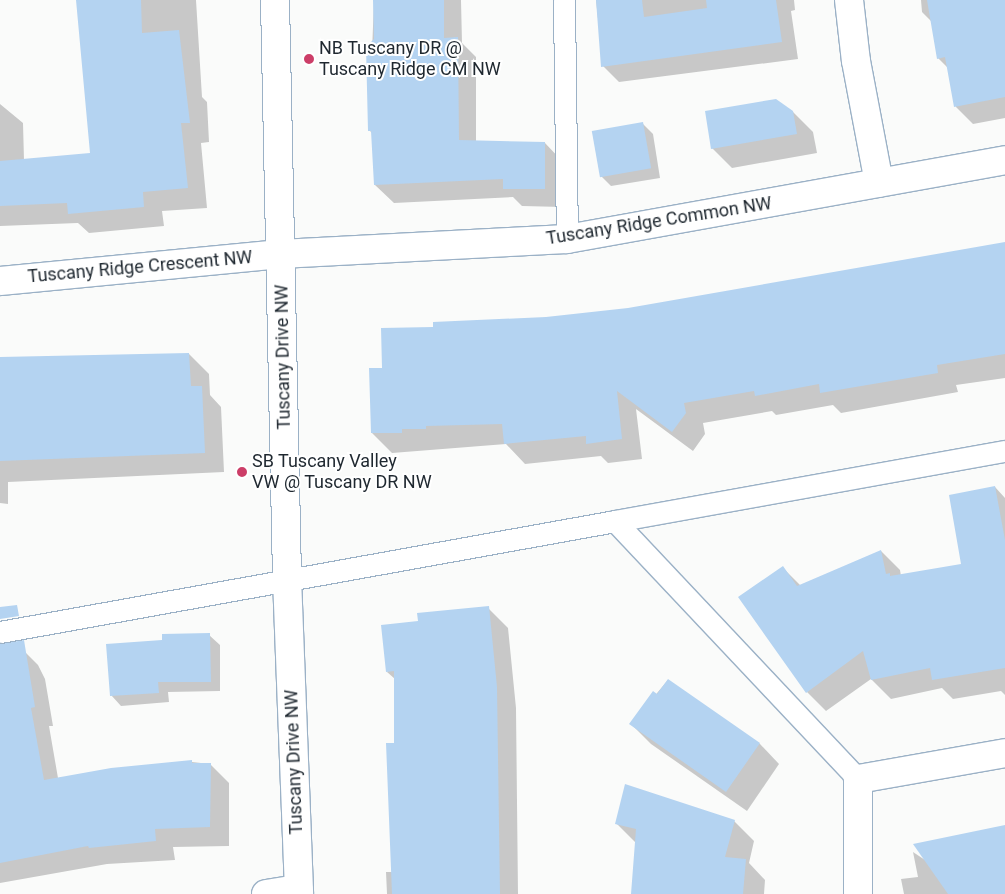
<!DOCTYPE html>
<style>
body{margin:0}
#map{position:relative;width:1005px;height:894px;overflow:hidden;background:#fafbfa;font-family:Roboto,sans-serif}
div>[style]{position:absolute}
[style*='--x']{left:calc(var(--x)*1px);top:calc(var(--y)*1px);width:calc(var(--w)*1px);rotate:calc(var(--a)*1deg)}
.shadow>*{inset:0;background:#0003}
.building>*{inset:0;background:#b4d3f1;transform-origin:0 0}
.roads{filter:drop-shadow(1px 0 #9bb1c6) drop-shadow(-1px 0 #9bb1c6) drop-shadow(0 1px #9bb1c6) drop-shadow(0 -1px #9bb1c6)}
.lane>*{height:21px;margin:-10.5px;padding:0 10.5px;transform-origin:10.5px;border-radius:10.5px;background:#fff}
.street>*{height:28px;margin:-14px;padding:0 14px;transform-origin:14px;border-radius:14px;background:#fff}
.dots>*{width:14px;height:14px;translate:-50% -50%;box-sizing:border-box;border:2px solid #fff;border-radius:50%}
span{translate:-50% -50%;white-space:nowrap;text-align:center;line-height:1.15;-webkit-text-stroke:4px #fff;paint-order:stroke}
.poi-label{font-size:18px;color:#1f2830}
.left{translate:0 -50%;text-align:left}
.street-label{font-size:18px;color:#1f2830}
</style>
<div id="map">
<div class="shadow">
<i style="clip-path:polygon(77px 0,196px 0,202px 97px,207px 102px,209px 142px,201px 143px,207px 208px,162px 211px,164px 226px,89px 233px,78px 223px,0 226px,0 104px,23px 123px,24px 160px,91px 154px)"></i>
<i style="clip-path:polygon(374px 0,461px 0,462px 43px,476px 57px,476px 142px,545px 143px,563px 162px,563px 207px,522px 206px,513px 197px,394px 203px,375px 185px,373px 134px,369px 130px)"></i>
<i style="clip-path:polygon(596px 0,794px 0,795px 10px,791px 11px,798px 59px,619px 82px,603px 66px)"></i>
<i style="clip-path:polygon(921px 0,1005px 0,1005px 118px,973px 124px,956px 107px,948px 68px,938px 58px,932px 22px,922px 12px)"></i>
<i style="clip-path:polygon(793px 112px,813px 132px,817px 153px,732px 168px,712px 148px)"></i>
<i style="clip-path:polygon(643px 124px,653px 134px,660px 178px,611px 186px,601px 176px)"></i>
<i style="clip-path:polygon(1005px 243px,1005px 378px,956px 385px,958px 392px,841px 413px,833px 405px,776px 415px,772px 411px,703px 423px,705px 434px,693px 451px,636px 409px,642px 459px,608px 463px,601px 456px,525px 464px,506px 444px,392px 453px,372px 433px,384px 369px,434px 328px,628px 310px)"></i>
<i style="clip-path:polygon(189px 354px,209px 374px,210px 395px,221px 407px,224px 472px,8px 482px,8px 504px,0 503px,0 358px)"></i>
<i style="clip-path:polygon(995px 487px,1005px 498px,1005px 695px,1001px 691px,953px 699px,942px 688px,891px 699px,871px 679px,826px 711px,807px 692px,782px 567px,801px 586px,881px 551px,900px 570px,901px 576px,963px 566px)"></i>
<i style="clip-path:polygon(488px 608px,508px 628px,516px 708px,518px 894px,387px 894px,386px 872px,393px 872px,396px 744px,395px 679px,387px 672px,419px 622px)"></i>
<i style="clip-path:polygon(209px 635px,220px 645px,220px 691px,168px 692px,169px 702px,121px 706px,111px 695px,164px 641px)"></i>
<i style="clip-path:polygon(19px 646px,38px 665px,45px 679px,53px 726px,49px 726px,58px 778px,192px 762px,210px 764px,229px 783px,229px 846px,173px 847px,175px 860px,107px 864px,0 883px,0 649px)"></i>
<i style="clip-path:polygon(668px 680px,760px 744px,779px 764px,747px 811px,651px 744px,631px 724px)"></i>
<i style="clip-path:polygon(734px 821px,754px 841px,749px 863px,765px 880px,764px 894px,632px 894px,636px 843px,617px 824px)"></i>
<i style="clip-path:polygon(1005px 826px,1005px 894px,904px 894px,901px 879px,918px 877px,913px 852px,925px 860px)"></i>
</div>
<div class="building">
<i style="clip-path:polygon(76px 0,141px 0,142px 33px,179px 30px,190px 123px,181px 123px,188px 188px,143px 192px,144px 207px,68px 214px,67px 203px,0 206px,0 161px,90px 153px)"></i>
<i style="clip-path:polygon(373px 0,444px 0,444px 38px,458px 37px,459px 140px,545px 142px,545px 189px,503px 189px,503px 179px,374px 185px,371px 131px,368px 131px,366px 47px,374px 39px)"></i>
<i style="clip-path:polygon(596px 0,642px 0,644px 17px,707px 8px,706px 0,776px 0,782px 42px,601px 67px)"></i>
<i style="clip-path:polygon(927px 0,1005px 0,1005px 97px,954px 107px,945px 57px,937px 59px)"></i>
<i style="clip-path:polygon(776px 99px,793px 111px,797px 134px,711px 149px,705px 111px)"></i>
<i style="left:643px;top:122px;width:47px;height:52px;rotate:80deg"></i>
<i style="clip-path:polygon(1005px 242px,1005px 354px,937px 365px,938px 373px,820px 393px,819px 384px,755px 396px,754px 391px,684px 403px,686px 413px,672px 432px,617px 391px,622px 439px,586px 444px,586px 436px,504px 444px,502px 424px,426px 426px,426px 429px,402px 429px,402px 433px,371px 433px,369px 368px,382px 368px,381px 328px,433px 327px,433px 322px,546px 317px,628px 308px)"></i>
<i style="clip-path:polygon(189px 353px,191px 386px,202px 386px,205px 453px,0 461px,0 357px)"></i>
<i style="clip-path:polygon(995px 486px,1005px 540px,1005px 668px,932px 680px,930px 668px,871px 680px,863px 651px,806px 693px,738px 597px,783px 566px,797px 586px,881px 550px,886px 574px,890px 573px,890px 576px,961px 564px,949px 495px)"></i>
<i style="clip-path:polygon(17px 605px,19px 616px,0 619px,0 607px)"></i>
<i style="clip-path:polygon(489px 606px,497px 687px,500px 894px,392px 894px,386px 743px,394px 743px,394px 671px,386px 672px,381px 625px,418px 621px,417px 613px)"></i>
<i style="clip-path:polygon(210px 633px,211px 682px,158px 682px,159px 693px,110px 696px,106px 644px,162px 640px,162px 634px)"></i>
<i style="clip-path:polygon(24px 640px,35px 707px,31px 708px,44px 780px,111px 768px,192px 760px,192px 763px,211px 763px,210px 827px,155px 829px,156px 841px,89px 848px,88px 846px,0 863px,0 644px)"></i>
<i style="clip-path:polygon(668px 679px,760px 743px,726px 792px,629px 724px,653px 691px,657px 694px)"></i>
<i style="clip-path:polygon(625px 784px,735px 820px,725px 857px,746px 859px,743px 894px,631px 894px,636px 829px,615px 824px)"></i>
<i style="clip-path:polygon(1005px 825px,1005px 894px,948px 894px,913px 844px)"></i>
</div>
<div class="roads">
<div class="lane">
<i style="--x:564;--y:0;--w:239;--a:89.3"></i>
<i style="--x:0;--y:632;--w:625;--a:-10.23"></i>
<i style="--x:858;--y:779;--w:354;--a:-133.3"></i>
<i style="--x:615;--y:521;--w:396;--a:-10.2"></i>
</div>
<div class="street">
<i style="--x:275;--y:0;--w:578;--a:88.81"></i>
<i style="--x:287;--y:578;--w:316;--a:87.8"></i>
<i style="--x:849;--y:0;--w:61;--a:83.5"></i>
<i style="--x:856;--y:61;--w:124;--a:79.3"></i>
<i style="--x:0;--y:281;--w:281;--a:-5.5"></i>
<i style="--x:280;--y:254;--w:287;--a:-3"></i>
<i style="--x:567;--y:239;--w:445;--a:-10.2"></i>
<i style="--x:266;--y:894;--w:33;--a:-9"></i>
<i style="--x:858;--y:894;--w:115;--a:-90"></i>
<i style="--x:858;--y:779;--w:149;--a:-10"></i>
</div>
</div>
<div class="dots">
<i style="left:309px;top:59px;background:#cc3e68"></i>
<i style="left:242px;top:472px;background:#cc3e68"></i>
</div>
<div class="poi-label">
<span class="left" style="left:319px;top:59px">NB Tuscany DR @<br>Tuscany Ridge CM NW</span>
<span class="left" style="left:252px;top:472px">SB Tuscany Valley<br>VW @ Tuscany DR NW</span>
</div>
<div class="street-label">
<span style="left:659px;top:221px;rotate:-9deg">Tuscany Ridge Common NW</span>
<span style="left:140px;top:267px;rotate:-5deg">Tuscany Ridge Crescent NW</span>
<span style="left:283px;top:357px;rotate:-91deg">Tuscany Drive NW</span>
<span style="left:294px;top:762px;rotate:-92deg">Tuscany Drive NW</span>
</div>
</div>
